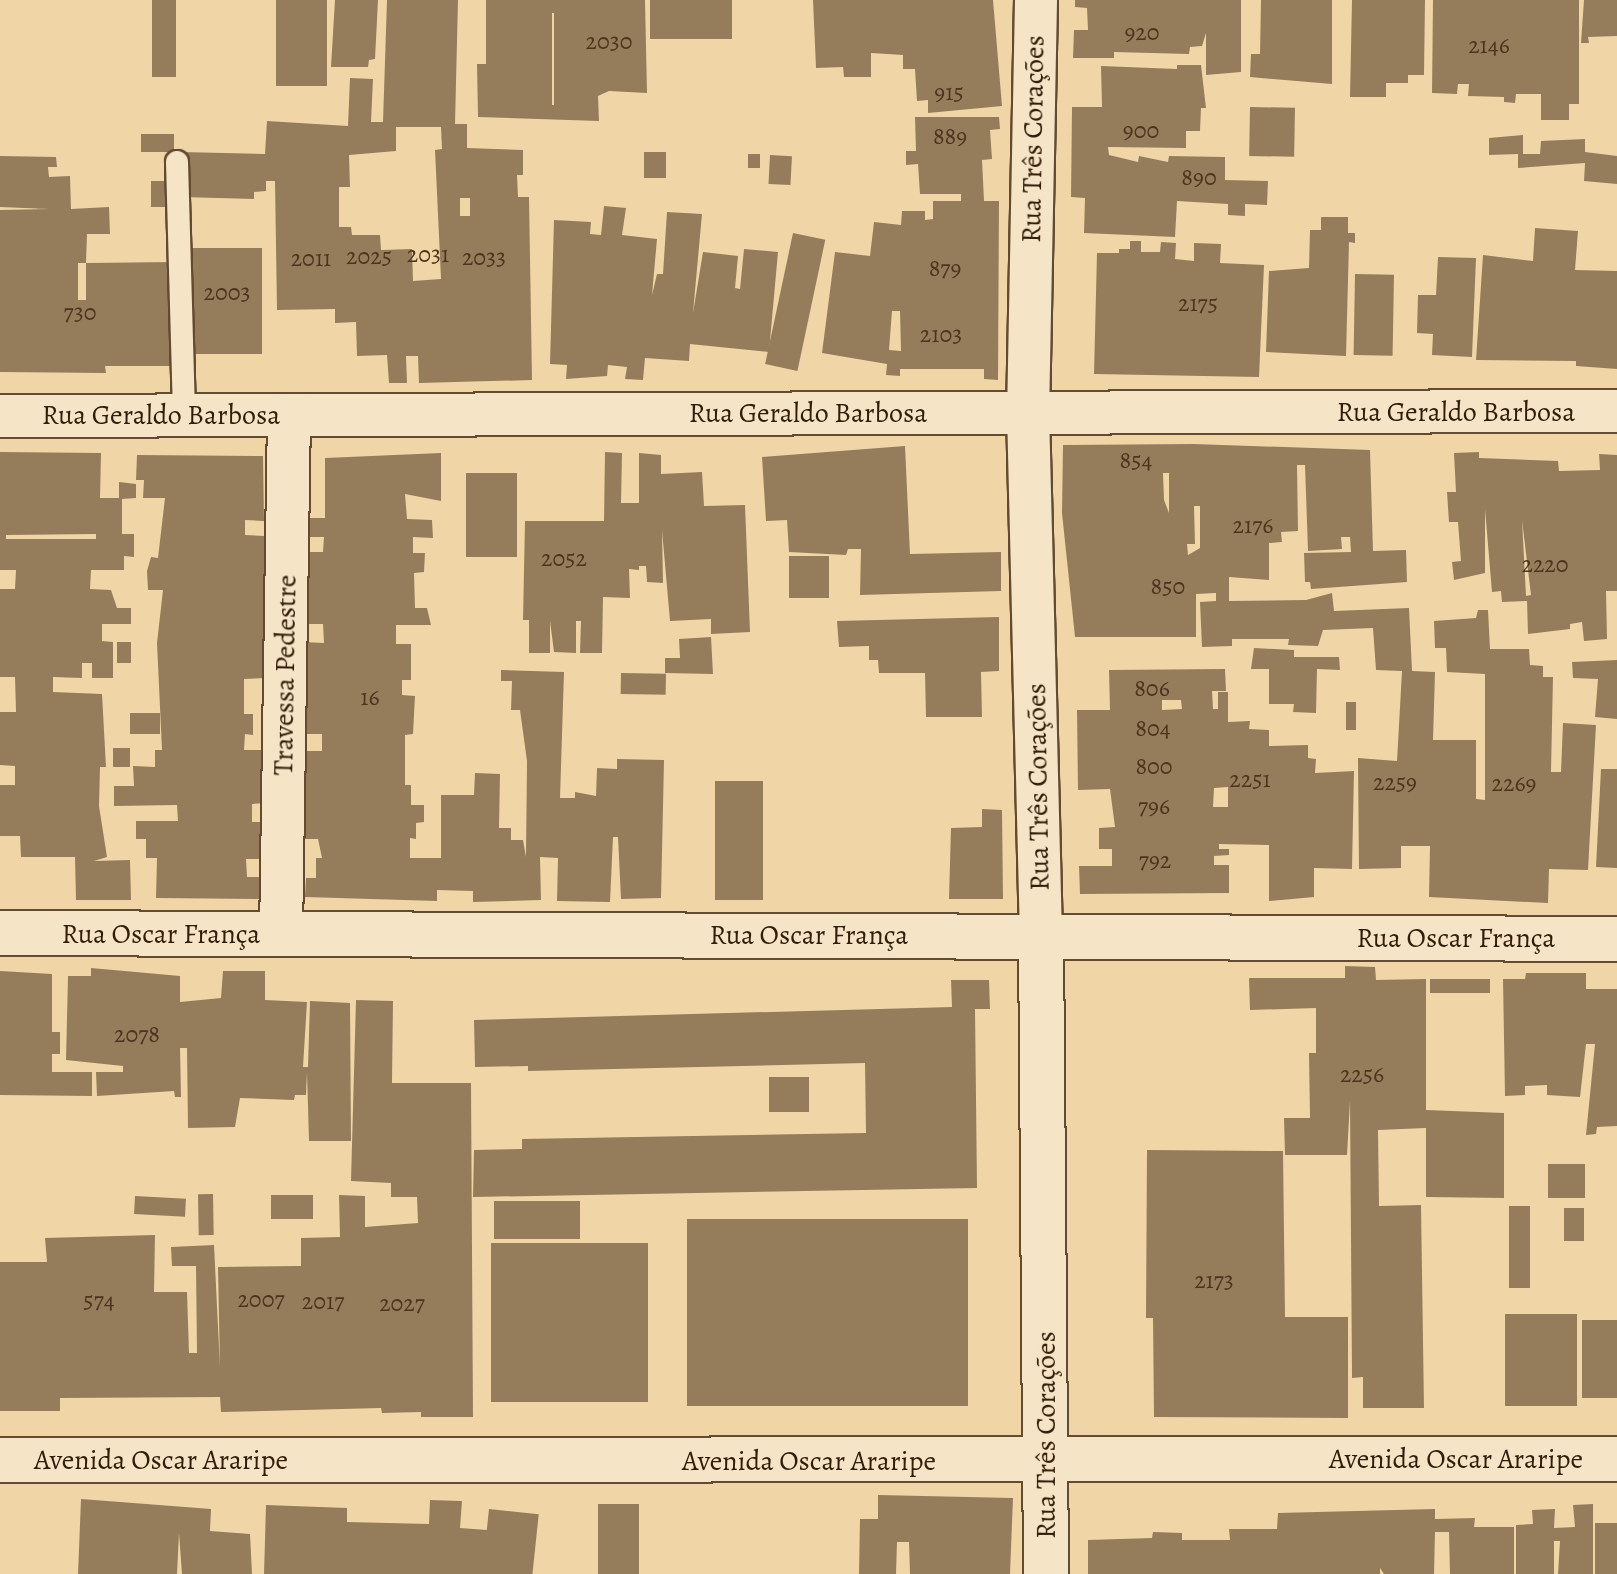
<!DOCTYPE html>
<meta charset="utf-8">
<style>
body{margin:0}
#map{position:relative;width:1617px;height:1574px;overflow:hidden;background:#f0d6a7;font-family:Alegreya,serif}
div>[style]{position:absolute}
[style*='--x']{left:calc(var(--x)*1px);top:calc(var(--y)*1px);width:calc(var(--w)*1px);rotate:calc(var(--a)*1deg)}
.building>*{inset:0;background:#957d5c;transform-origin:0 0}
.roads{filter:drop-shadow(2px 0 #624b31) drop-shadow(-2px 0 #624b31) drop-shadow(0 2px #624b31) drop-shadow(0 -2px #624b31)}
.service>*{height:22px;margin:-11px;padding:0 11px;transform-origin:11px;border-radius:11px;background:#f5e4c6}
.minor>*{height:42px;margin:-21px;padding:0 21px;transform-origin:21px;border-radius:21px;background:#f5e4c6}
.tertiary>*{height:44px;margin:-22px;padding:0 22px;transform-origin:22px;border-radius:22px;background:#f5e4c6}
span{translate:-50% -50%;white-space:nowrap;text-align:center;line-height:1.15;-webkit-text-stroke:6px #f5e4c6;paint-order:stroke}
.number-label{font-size:24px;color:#4c351e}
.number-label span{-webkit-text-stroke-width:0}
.street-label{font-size:28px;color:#331d0a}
</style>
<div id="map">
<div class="building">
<i style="left:152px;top:0;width:24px;height:77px"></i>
<i style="left:276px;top:0;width:51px;height:86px"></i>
<i style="clip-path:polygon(335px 0,378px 0,375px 59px,369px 60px,368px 67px,331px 67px)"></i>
<i style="clip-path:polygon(evenodd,387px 0,458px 0,455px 124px,467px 124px,467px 148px,523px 150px,523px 175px,517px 175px,518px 197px,529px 197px,532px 380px,419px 383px,418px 356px,406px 356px,407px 383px,389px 383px,387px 355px,357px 356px,356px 322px,335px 323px,335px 309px,277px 310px,275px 181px,266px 181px,266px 191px,254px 192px,254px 199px,181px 197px,181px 152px,265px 154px,267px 121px,348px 126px,350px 78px,373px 79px,371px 122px,383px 122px,387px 0,396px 127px,441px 127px,442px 149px,435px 150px,441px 279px,413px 281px,412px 249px,381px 250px,380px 235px,352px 235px,351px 227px,339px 227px,339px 187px,350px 187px,349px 155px,396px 151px,396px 127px,387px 0,460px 198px,470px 198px,470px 216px,460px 216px,460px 198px)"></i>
<i style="clip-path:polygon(evenodd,486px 0,645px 0,647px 93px,609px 91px,598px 96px,599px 121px,478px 117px,477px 64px,486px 64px,486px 0,552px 13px,554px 13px,554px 105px,552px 105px,552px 13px)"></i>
<i style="left:650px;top:0;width:82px;height:39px"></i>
<i style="clip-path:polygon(813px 0,993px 0,1002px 106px,928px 113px,928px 100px,917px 101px,915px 69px,903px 69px,903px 55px,871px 53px,871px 77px,844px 77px,843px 67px,816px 68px)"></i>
<i style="clip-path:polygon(1075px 0,1241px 0,1241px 72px,1206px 75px,1206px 33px,1202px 46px,1190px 47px,1189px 54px,1114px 52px,1114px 58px,1073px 58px,1074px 30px,1088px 30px,1087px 8px,1075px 7px)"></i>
<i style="clip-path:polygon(1261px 0,1332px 0,1332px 84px,1250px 77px,1251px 54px,1260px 54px)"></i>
<i style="clip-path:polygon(1352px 0,1425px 0,1424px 75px,1408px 75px,1408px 83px,1386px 83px,1386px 97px,1350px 97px)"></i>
<i style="clip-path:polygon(1433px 0,1579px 0,1579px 104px,1569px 104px,1569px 120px,1541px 120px,1541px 94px,1516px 94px,1515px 103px,1504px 102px,1504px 97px,1468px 96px,1469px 84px,1458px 84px,1457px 94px,1432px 93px)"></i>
<i style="clip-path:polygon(1584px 0,1617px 0,1617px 36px,1588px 37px,1589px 43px,1581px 43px)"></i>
<i style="clip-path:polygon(1177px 65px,1201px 65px,1206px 108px,1201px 108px,1200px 131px,1186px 131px,1186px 148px,1108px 147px,1109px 155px,1138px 162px,1139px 156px,1168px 162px,1169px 156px,1225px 157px,1225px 180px,1268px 181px,1267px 205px,1245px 204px,1245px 216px,1228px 215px,1228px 204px,1177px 201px,1175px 237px,1084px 233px,1085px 198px,1071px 197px,1072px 107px,1102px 107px,1101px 66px,1177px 69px)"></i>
<i style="left:1250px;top:107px;width:45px;height:49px;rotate:1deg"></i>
<i style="clip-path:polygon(evenodd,915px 117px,999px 117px,1000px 129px,990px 130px,992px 159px,982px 160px,984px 201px,999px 201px,998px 380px,984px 379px,984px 369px,900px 369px,900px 376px,886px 375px,887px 364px,822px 353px,835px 252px,870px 256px,874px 222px,901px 225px,902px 211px,925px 211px,925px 220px,933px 219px,933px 201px,961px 201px,961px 194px,920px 194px,918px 164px,906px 165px,906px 151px,916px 151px,915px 117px,892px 311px,900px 311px,901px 351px,889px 350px,892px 311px)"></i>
<i style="left:174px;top:134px;width:18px;height:33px;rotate:90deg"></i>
<i style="clip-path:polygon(1523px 135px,1523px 154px,1540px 154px,1541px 141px,1585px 139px,1585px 152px,1617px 156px,1617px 184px,1584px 181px,1585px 163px,1518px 168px,1518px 154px,1489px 155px,1489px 138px)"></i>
<i style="left:644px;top:152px;width:22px;height:26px"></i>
<i style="left:748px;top:154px;width:12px;height:14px"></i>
<i style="left:770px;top:155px;width:22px;height:29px;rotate:3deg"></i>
<i style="clip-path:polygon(evenodd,0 156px,56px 157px,57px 167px,48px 167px,49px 177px,70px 176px,71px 209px,109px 207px,110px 234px,87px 234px,86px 263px,176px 262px,178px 366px,105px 366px,106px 373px,0 372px,0 210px,49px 209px,0 207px,0 156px,78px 263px,86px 263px,86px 300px,78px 300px,78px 263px)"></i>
<i style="left:174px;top:181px;width:26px;height:23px;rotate:90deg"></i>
<i style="clip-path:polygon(604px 206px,626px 208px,622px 235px,657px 239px,652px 295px,657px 274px,663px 274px,667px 212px,702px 214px,693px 313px,703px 252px,738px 256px,735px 288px,740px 289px,744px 249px,778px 252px,769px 352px,690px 344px,689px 361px,645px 358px,643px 380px,625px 379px,627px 367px,608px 365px,607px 376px,566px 379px,567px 365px,550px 364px,554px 220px,591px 222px,590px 234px,601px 235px)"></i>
<i style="clip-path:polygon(1321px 217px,1348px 217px,1348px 233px,1355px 233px,1355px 243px,1349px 242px,1346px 356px,1266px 352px,1269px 271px,1309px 268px,1310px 230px,1321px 230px)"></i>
<i style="clip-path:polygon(1535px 228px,1578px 231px,1575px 270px,1617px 271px,1617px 369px,1576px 366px,1576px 361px,1476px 360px,1483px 255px,1533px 261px)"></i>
<i style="left:793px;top:233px;width:33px;height:134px;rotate:12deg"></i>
<i style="clip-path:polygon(1130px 241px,1141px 241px,1141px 252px,1160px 252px,1161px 242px,1176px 243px,1175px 259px,1194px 261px,1194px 243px,1221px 244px,1220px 263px,1264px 265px,1259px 377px,1094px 374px,1097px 253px,1119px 253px,1119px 249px,1130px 249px)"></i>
<i style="left:186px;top:248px;width:76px;height:106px"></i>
<i style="clip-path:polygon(1438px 257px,1476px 258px,1472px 357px,1432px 355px,1433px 334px,1417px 333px,1418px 295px,1436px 295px)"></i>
<i style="left:1355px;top:274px;width:39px;height:81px;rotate:1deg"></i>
<i style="clip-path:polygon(evenodd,1194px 444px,1370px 450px,1373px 551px,1406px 550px,1407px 582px,1311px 589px,1310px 582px,1305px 582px,1304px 553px,1351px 552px,1350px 537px,1341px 537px,1342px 549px,1308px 551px,1305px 465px,1297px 465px,1298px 531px,1281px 532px,1282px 542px,1269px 543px,1269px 580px,1229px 577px,1229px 601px,1306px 600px,1332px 593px,1334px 611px,1409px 608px,1412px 671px,1435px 672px,1433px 740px,1476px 740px,1476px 799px,1485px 800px,1485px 674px,1447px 672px,1446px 648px,1435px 648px,1434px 621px,1476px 618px,1478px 610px,1488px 610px,1490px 649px,1529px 649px,1530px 665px,1543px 666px,1543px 677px,1553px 677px,1551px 772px,1561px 772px,1563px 723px,1596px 725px,1588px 870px,1549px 869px,1548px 903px,1429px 897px,1430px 846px,1401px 846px,1401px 868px,1359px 869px,1358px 758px,1397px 761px,1402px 671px,1376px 670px,1373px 628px,1323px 630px,1318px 646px,1288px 645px,1289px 639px,1232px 639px,1232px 646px,1202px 647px,1200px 602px,1216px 601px,1216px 593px,1196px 594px,1196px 637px,1075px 637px,1062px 513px,1063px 445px,1194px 444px,1163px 473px,1169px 473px,1169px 513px,1164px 500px,1163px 473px,1194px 444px,1194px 506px,1200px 506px,1200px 548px,1188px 555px,1187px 544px,1195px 544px,1194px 506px)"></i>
<i style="clip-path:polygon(905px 446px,910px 554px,1001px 552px,1001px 591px,860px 595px,861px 549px,848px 549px,846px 555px,789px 552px,787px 520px,766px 521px,762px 457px)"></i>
<i style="clip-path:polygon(evenodd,0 452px,101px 453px,100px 498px,119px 498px,119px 482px,136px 484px,136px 498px,122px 499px,122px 534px,134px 534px,134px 557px,124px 556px,124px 570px,91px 570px,90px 589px,111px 590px,117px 608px,131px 608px,131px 624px,102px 624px,102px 641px,113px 642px,113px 678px,92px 678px,92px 663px,82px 663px,82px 678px,53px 677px,53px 692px,102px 694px,106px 767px,100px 767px,99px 806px,107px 857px,94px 861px,130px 860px,131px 900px,76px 900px,75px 857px,21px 857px,20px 836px,0 836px,0 785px,15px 785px,15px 766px,0 765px,0 712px,16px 712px,15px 677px,0 677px,0 589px,15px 589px,16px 570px,0 570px,0 452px,96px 534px,96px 539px,6px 539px,6px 535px,96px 534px)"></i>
<i style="clip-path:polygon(605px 452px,622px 453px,621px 503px,639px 503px,639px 453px,661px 455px,661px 474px,702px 472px,704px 506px,745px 505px,750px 632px,711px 634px,711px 619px,670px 621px,662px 530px,663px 583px,647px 582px,646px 566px,639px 566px,639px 570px,629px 569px,630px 598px,603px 597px,602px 653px,580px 653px,581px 621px,576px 621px,576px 653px,554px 652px,550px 621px,550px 653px,529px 653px,529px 620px,523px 620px,525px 521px,604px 521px)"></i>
<i style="clip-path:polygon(evenodd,1479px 452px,1479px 458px,1558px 461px,1559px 471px,1600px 470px,1599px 454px,1617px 455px,1617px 591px,1606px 591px,1607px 639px,1584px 641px,1582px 622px,1570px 624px,1570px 629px,1528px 634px,1527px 601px,1502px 602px,1501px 591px,1492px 592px,1485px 509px,1485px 573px,1454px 580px,1452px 562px,1461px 561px,1458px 522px,1449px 522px,1447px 492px,1456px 492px,1454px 453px,1479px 452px,1522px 520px,1531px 595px,1526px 596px,1522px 520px)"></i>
<i style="clip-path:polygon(441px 453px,441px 501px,405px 494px,407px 519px,432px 520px,433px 538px,413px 537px,413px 553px,425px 553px,424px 572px,414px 573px,415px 608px,427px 608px,431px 625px,396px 625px,396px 644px,411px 644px,411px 680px,402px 680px,402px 695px,415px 696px,413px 734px,405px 735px,405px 785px,411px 785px,411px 805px,424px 805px,424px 822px,416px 823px,416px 839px,410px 838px,410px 858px,441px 858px,441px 795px,474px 795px,475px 773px,500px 774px,499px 828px,511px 828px,511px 840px,523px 840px,526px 857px,527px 761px,520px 710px,511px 710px,512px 681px,501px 681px,501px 670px,564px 672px,560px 798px,575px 798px,575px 792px,596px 796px,597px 768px,617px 769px,617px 759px,664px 760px,661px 898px,621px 899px,618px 837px,613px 837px,610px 902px,557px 901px,558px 858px,540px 857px,541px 900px,473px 902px,473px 891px,437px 890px,437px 901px,305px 897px,306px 878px,316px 878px,316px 858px,322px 858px,318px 839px,302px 839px,303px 751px,322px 751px,322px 734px,304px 734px,302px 642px,324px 643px,323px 624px,308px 624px,308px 552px,323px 552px,324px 537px,308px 537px,308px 518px,325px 518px,325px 458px)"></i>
<i style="clip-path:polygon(137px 455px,263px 456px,264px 521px,245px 520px,245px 535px,265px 536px,265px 678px,244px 679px,244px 714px,253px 714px,253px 735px,245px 734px,244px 750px,266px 750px,266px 803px,252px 804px,252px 822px,266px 822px,263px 859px,246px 859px,247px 877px,259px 877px,259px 899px,156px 898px,157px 858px,146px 858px,146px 839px,136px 839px,136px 821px,178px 821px,177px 805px,114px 806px,114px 786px,134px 786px,133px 766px,155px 767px,155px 750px,162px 750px,157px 643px,163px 590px,148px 590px,147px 571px,151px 557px,158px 558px,165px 498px,143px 498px,144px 480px,136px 480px)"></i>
<i style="left:466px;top:473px;width:51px;height:84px"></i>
<i style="left:789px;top:556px;width:40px;height:42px"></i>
<i style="clip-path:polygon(999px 617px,999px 671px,981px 672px,982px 717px,926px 717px,925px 673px,879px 673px,878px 660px,869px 660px,869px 646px,839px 647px,837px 621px)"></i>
<i style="clip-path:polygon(711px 637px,713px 674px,665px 673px,665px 658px,680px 658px,679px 639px)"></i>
<i style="left:117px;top:642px;width:14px;height:21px"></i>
<i style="clip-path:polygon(1254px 648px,1294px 650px,1294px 657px,1339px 657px,1340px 670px,1317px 669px,1316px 713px,1293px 712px,1294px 704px,1269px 704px,1269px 669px,1251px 669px)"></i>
<i style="clip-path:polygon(1617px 660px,1617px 719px,1595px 717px,1598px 679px,1573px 678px,1572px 662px)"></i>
<i style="clip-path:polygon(evenodd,1225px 669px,1226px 691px,1212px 691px,1213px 709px,1218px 709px,1218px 692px,1228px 692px,1228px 722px,1250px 721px,1249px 729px,1269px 730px,1269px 746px,1308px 745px,1308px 758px,1316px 759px,1315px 773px,1354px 771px,1352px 869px,1314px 868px,1314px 897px,1269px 901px,1269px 845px,1219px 844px,1219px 849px,1229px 849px,1229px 855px,1214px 856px,1214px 865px,1229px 865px,1229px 893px,1080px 894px,1079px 866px,1112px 866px,1112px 849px,1099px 849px,1099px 828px,1115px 827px,1110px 789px,1078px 790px,1077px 710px,1110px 710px,1109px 670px,1225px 669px,1162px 700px,1181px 700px,1182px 709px,1162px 710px,1162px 700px,1225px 669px,1228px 787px,1228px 807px,1213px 807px,1214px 788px,1228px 787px)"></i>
<i style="left:621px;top:673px;width:45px;height:21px;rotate:1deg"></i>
<i style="left:1346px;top:702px;width:10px;height:28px"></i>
<i style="left:130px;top:713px;width:30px;height:21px"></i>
<i style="left:113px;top:748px;width:17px;height:19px"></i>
<i style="clip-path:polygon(1601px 769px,1617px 769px,1617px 868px,1596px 867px)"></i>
<i style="left:763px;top:781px;width:119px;height:48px;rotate:90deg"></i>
<i style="clip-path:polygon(982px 809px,1002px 810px,1003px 899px,949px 899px,951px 828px,982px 827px)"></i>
<i style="clip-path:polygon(1345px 966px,1375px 967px,1376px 980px,1426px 979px,1426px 1110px,1504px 1113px,1504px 1198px,1426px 1197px,1426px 1128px,1378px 1130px,1379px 1206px,1421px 1205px,1424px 1408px,1363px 1408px,1363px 1377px,1352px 1378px,1350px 1101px,1347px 1155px,1285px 1155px,1284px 1118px,1310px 1118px,1309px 1053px,1316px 1053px,1316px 1008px,1250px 1010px,1249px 978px,1345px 978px)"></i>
<i style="clip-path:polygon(91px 968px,180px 976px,180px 1002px,221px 998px,223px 971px,265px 971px,265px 1000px,307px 1002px,303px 1067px,308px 1067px,310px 1001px,350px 1003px,351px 1141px,309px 1141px,307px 1072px,306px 1095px,295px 1095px,294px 1100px,240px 1098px,235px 1127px,188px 1128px,187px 1048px,180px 1048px,181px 1097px,175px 1097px,174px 1091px,97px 1096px,96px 1072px,123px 1072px,123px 1066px,66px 1060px,68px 976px,91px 976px)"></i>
<i style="clip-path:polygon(0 971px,52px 974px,52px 1032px,60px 1032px,60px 1054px,52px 1054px,52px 1072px,92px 1072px,92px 1096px,0 1095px)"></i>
<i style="clip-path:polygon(1526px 973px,1586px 973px,1586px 989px,1617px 989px,1617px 1126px,1597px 1127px,1596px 1134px,1586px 1135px,1595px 1044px,1586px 1044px,1580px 1097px,1547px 1095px,1547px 1085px,1525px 1086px,1525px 1095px,1505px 1096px,1503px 979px,1525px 979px)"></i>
<i style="left:1430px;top:979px;width:60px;height:14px"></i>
<i style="clip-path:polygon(951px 980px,989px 980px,990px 1009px,975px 1009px,977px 1188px,473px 1197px,474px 1150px,522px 1149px,522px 1139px,866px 1133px,865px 1063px,528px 1071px,528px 1066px,475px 1067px,474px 1020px,952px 1007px)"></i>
<i style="clip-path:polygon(356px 1000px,393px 1001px,392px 1083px,471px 1083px,473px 1417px,421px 1417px,421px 1412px,382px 1413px,381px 1408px,221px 1412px,220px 1397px,60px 1398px,60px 1411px,0 1411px,0 1262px,47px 1262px,45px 1238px,155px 1235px,154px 1292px,187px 1292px,189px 1353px,197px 1353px,196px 1266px,172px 1266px,171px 1247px,214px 1245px,220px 1368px,218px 1267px,301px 1266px,301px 1238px,340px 1237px,339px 1195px,365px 1196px,365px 1227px,418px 1223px,417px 1197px,391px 1197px,391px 1183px,351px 1181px)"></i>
<i style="left:769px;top:1077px;width:40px;height:35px"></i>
<i style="clip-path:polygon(1147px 1150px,1283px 1151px,1285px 1317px,1348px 1317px,1348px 1418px,1154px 1417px,1153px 1318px,1146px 1318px)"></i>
<i style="left:1548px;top:1164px;width:37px;height:34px"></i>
<i style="left:213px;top:1194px;width:41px;height:15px;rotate:89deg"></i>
<i style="left:271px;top:1195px;width:42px;height:24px"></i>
<i style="left:135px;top:1196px;width:51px;height:18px;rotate:3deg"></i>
<i style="left:580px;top:1201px;width:38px;height:86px;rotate:90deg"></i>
<i style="left:1509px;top:1206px;width:21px;height:82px"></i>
<i style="left:1564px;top:1208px;width:20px;height:33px"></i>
<i style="left:687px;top:1219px;width:281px;height:187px"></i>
<i style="left:648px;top:1243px;width:159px;height:157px;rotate:90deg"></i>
<i style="left:1505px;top:1314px;width:72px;height:92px"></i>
<i style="left:1582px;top:1320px;width:35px;height:78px"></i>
<i style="clip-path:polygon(878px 1495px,1013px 1498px,1010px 1574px,910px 1574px,909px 1542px,897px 1542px,896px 1574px,859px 1574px,860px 1519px,878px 1519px)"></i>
<i style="clip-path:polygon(81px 1499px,211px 1509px,210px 1531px,250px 1534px,252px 1574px,182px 1574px,179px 1533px,177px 1574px,78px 1574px)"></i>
<i style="clip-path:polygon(430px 1500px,462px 1501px,460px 1528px,487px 1530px,485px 1574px,264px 1574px,266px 1505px,347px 1508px,347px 1522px,429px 1524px)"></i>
<i style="left:598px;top:1504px;width:41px;height:70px"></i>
<i style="clip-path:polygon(1593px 1504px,1593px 1574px,1558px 1574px,1560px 1541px,1554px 1541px,1554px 1574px,1516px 1574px,1516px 1525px,1533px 1524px,1532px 1510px,1555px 1509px,1554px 1528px,1575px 1527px,1573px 1505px)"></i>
<i style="left:489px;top:1509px;width:50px;height:65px;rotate:6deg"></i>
<i style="clip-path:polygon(1435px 1509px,1435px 1519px,1475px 1518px,1474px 1527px,1514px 1527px,1514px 1574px,1450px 1574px,1449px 1532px,1435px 1532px,1434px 1574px,1384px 1574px,1380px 1568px,1380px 1574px,1088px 1574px,1088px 1540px,1152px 1538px,1153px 1532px,1182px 1533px,1182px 1540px,1230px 1540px,1229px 1529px,1277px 1529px,1278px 1513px)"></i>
<i style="left:1595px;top:1523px;width:22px;height:51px"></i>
</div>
<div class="roads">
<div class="service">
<i style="--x:177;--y:162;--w:253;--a:88.4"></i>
</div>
<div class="minor">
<i style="--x:1036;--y:0;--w:412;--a:91.1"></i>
<i style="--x:1028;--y:412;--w:523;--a:88.58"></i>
<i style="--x:0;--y:416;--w:1617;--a:-0.18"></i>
<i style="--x:281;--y:935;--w:520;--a:-89.12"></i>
</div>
<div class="tertiary">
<i style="--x:0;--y:933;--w:1617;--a:0.21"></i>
<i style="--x:1041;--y:935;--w:639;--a:89.55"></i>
<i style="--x:0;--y:1460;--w:1617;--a:-0.04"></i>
</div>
</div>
<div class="number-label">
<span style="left:1142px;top:33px">920</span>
<span style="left:609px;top:42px">2030</span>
<span style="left:1489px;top:46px">2146</span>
<span style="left:949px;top:93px">915</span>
<span style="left:1141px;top:131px">900</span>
<span style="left:950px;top:137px">889</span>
<span style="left:1199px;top:178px">890</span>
<span style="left:428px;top:255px">2031</span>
<span style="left:369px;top:257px">2025</span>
<span style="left:484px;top:258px">2033</span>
<span style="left:311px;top:259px">2011</span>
<span style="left:945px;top:269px">879</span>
<span style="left:227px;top:293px">2003</span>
<span style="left:1198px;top:304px">2175</span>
<span style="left:80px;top:313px">730</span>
<span style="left:941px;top:335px">2103</span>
<span style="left:1136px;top:461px">854</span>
<span style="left:1253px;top:526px">2176</span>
<span style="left:564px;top:559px">2052</span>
<span style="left:1545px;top:565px">2220</span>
<span style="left:1168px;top:587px">850</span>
<span style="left:1152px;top:689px">806</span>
<span style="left:370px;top:698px">16</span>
<span style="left:1153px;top:729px">804</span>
<span style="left:1154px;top:767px">800</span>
<span style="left:1250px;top:780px">2251</span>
<span style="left:1395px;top:783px">2259</span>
<span style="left:1514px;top:784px">2269</span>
<span style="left:1154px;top:807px">796</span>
<span style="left:1155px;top:861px">792</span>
<span style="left:137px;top:1035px">2078</span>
<span style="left:1362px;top:1075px">2256</span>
<span style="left:1214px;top:1281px">2173</span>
<span style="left:261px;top:1300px">2007</span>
<span style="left:99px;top:1301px">574</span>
<span style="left:323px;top:1302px">2017</span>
<span style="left:402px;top:1304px">2027</span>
</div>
<div class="street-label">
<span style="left:1033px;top:139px;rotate:-89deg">Rua Três Corações</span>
<span style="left:1456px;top:412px">Rua Geraldo Barbosa</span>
<span style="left:808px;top:413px">Rua Geraldo Barbosa</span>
<span style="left:161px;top:415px">Rua Geraldo Barbosa</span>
<span style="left:285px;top:675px;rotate:-89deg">Travessa Pedestre</span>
<span style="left:1038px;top:787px;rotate:-91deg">Rua Três Corações</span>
<span style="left:161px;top:934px">Rua Oscar França</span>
<span style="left:809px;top:935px">Rua Oscar França</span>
<span style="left:1456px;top:938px">Rua Oscar França</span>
<span style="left:1046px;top:1435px;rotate:-90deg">Rua Três Corações</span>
<span style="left:1456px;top:1459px">Avenida Oscar Araripe</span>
<span style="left:161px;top:1460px">Avenida Oscar Araripe</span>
<span style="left:809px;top:1461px">Avenida Oscar Araripe</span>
</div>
</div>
